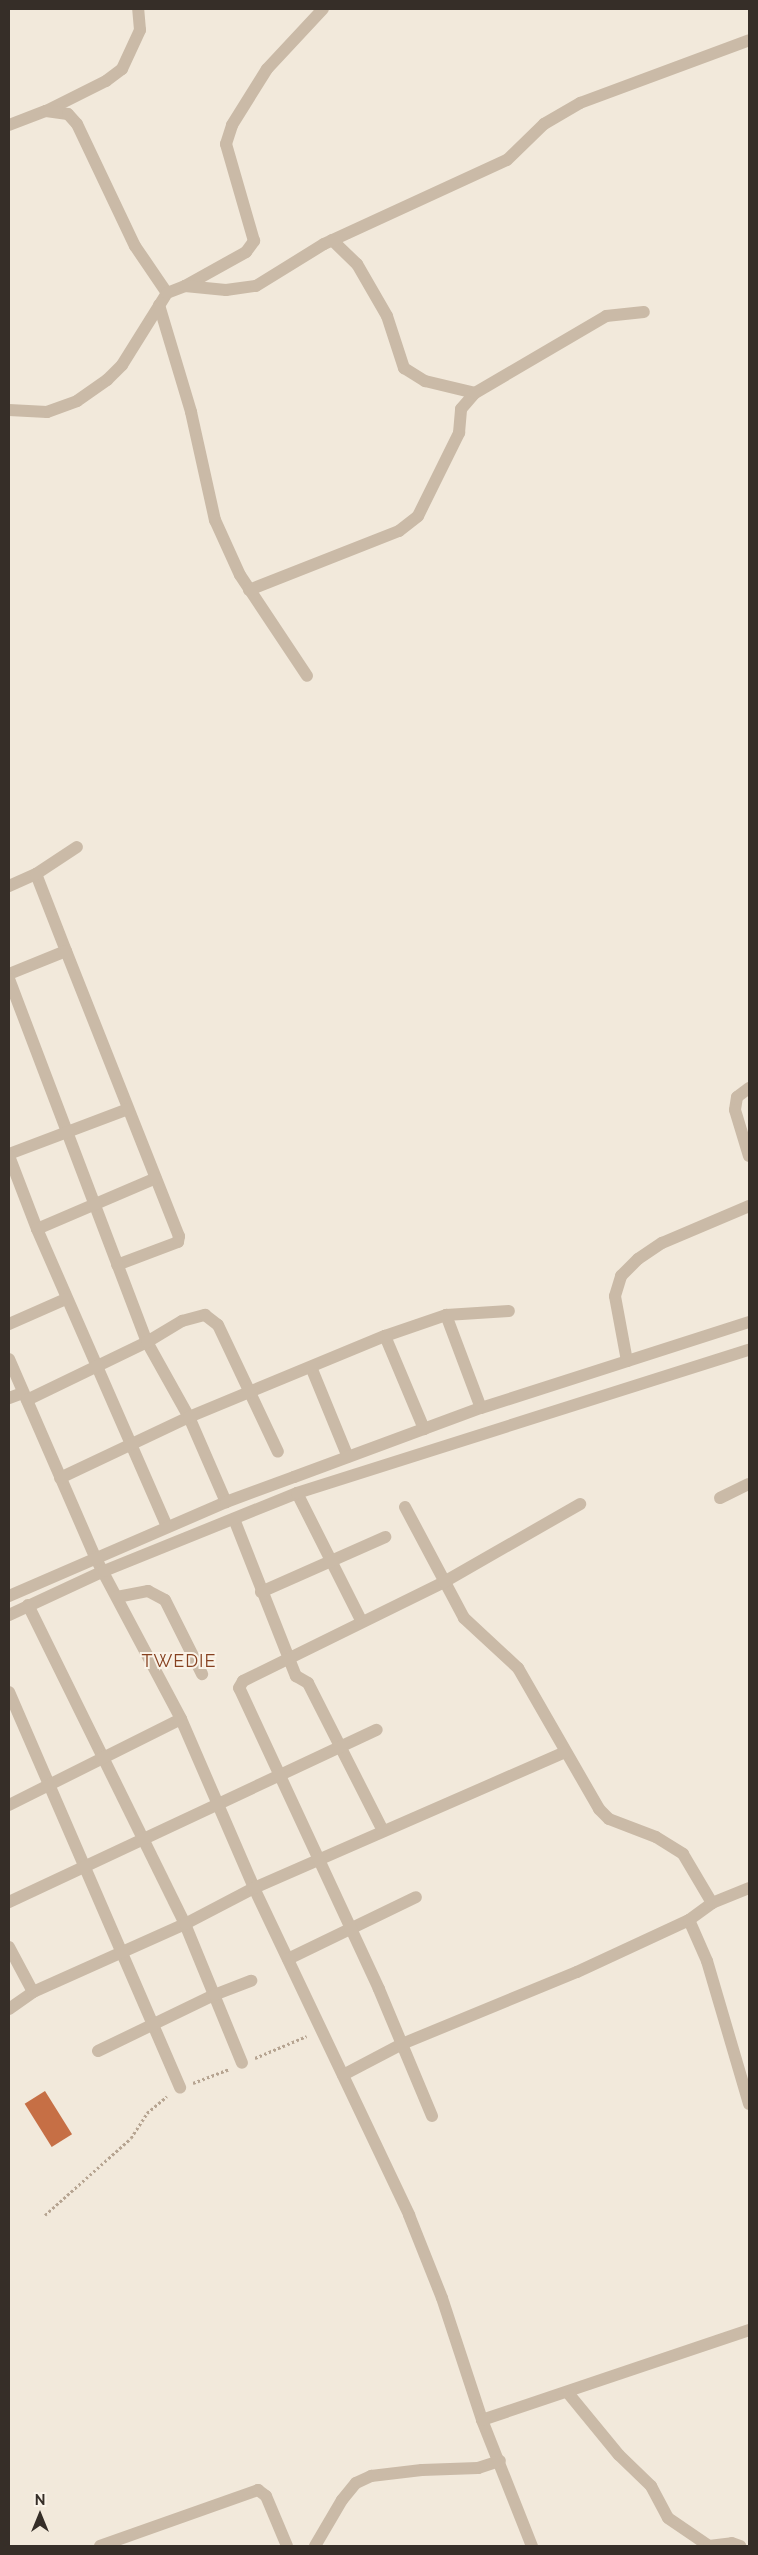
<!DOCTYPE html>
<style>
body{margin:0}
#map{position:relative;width:758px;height:2555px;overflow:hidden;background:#f2e9db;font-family:Raleway,sans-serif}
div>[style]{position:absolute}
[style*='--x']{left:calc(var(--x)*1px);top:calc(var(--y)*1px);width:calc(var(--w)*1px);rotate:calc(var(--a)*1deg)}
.building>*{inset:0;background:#c66f45;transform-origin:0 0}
.path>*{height:3px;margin-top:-1.5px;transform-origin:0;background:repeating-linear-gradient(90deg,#b6a491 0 2.5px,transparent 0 5px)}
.minor>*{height:12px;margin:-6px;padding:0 6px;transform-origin:6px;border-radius:6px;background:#cabaa7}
span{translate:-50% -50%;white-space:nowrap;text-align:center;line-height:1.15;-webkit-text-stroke:4px #faf3e8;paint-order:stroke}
.quarter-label{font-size:18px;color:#864120;letter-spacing:1px}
.frame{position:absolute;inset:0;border:10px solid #362e28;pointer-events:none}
.north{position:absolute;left:15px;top:2490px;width:50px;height:50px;-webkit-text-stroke:4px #faf3e8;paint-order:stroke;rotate:0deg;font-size:14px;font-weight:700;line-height:20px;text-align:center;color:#362e28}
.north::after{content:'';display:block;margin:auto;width:18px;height:22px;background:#362e28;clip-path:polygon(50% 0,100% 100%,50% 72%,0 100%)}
</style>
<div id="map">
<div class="building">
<i style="left:45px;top:2091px;width:51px;height:24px;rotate:58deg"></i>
</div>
<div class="path">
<i style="--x:255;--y:2058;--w:56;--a:-22.9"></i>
<i style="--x:193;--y:2083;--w:39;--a:-21"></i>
<i style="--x:45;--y:2215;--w:115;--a:-41.8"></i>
<i style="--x:131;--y:2138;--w:30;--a:-57"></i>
<i style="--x:147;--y:2113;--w:26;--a:-40"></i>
</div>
<div class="minor">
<i style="--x:46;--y:111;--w:67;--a:-26.6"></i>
<i style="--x:106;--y:81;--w:20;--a:-37"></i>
<i style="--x:122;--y:69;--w:43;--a:-65.2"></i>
<i style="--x:140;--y:30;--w:21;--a:-95"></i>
<i style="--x:9;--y:125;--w:40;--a:-21"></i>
<i style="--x:46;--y:111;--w:22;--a:8"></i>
<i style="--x:68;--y:114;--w:13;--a:48"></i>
<i style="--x:77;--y:124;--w:135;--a:64.6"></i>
<i style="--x:135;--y:246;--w:57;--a:55.8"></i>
<i style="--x:332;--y:240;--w:35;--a:44"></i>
<i style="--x:357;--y:264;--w:60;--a:60"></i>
<i style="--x:387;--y:316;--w:55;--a:71.9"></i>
<i style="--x:404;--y:368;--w:25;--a:32"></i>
<i style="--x:425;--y:381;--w:51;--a:13.5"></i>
<i style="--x:185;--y:286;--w:70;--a:-29.1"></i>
<i style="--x:246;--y:252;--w:14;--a:-54"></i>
<i style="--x:254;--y:241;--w:101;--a:-106.1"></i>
<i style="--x:226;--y:144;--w:20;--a:-72"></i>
<i style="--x:232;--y:125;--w:66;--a:-58"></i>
<i style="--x:267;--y:69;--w:82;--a:-47"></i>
<i style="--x:159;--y:305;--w:112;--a:73.3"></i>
<i style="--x:191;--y:412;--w:111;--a:77.5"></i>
<i style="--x:215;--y:520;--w:60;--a:65.6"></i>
<i style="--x:240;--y:575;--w:121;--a:56.4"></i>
<i style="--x:9;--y:410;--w:38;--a:3"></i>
<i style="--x:47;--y:412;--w:32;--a:-20"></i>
<i style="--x:77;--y:401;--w:37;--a:-35"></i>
<i style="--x:107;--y:380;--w:21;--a:-45"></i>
<i style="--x:122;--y:365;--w:85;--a:-58"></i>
<i style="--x:167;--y:293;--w:19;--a:-21"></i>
<i style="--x:185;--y:286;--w:41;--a:5.6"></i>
<i style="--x:226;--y:290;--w:30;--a:-8"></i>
<i style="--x:256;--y:286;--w:80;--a:-31.7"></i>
<i style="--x:324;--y:244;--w:201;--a:-24.7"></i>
<i style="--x:507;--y:160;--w:52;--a:-44.2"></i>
<i style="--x:544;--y:124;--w:42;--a:-30.3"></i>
<i style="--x:580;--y:103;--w:180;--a:-20.4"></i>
<i style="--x:249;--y:590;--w:161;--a:-21.5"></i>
<i style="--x:399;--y:531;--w:24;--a:-38"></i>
<i style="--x:418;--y:516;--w:93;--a:-63.7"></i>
<i style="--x:459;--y:433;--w:24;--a:-85"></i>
<i style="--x:461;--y:409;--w:21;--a:-49"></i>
<i style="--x:475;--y:393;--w:152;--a:-30.4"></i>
<i style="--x:606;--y:316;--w:38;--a:-6"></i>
<i style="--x:36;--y:874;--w:83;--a:68.7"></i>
<i style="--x:9;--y:886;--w:30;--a:-24"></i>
<i style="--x:36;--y:874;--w:49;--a:-33.4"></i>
<i style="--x:9;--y:974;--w:61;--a:-22"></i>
<i style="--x:66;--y:951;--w:307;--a:68.4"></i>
<i style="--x:179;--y:1236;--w:6;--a:99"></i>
<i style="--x:178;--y:1242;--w:65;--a:159.3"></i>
<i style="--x:9;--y:979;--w:388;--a:69.2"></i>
<i style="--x:147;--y:1342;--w:86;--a:60.8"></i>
<i style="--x:189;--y:1417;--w:93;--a:66.5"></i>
<i style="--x:749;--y:1088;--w:15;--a:143"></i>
<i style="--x:737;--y:1097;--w:13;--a:99"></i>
<i style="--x:735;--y:1110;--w:48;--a:73.1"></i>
<i style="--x:9;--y:1154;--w:127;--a:-20.7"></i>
<i style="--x:9;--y:1156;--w:78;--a:69"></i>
<i style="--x:37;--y:1229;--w:325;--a:66.4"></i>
<i style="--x:37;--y:1229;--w:129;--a:-23.2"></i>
<i style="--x:446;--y:1315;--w:99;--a:69.4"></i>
<i style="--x:9;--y:1324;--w:62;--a:-23.7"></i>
<i style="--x:385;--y:1336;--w:101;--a:67.2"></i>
<i style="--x:9;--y:1359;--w:216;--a:66.5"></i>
<i style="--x:95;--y:1557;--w:183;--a:62"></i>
<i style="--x:181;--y:1719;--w:184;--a:66.6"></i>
<i style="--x:254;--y:1888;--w:362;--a:64.6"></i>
<i style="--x:409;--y:2215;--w:89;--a:68.3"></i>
<i style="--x:442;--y:2298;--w:128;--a:71.8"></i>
<i style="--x:482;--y:2420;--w:136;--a:68.4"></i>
<i style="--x:627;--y:1361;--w:66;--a:-100.5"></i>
<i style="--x:615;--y:1296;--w:21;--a:-73"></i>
<i style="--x:621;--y:1276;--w:24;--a:-45"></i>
<i style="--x:638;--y:1259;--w:29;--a:-34"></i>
<i style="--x:662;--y:1243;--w:95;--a:-23"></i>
<i style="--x:311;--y:1367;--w:97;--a:67.7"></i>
<i style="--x:9;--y:1398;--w:15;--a:-20"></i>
<i style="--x:27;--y:1400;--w:133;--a:-25.8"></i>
<i style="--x:147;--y:1342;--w:41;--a:-31"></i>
<i style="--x:182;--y:1321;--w:24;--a:-15"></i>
<i style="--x:205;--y:1315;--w:16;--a:38"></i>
<i style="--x:218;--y:1325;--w:140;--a:64.7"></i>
<i style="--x:60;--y:1478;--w:143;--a:-25.3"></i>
<i style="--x:189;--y:1417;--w:212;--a:-22.5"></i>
<i style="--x:385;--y:1336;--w:65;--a:-19"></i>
<i style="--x:446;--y:1315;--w:63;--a:-3.6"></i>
<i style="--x:297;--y:1493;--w:144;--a:63.3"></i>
<i style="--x:720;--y:1498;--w:32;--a:-26"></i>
<i style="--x:405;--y:1507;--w:126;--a:62"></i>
<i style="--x:464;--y:1618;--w:74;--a:42.8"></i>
<i style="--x:518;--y:1668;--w:163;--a:60.1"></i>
<i style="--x:599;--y:1809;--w:14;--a:45"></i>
<i style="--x:609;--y:1819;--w:50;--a:21"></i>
<i style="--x:656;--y:1837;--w:32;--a:32"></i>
<i style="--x:683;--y:1854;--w:57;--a:59.4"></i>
<i style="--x:234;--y:1519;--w:169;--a:68.5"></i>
<i style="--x:296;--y:1676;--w:14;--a:30"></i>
<i style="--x:308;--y:1683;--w:166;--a:63.1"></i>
<i style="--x:261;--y:1592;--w:136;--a:-23.9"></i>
<i style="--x:9;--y:1596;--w:236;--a:-23.4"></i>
<i style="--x:226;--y:1502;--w:72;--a:-20.2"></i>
<i style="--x:294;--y:1477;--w:199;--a:-20.3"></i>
<i style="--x:481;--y:1408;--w:281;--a:-17.8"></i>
<i style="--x:117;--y:1597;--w:32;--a:-11"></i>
<i style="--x:148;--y:1591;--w:19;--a:28"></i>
<i style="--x:165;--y:1600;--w:83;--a:63.4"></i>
<i style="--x:28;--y:1605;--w:356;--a:63.8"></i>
<i style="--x:185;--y:1924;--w:150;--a:67.7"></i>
<i style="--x:9;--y:1615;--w:105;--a:-24.9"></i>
<i style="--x:104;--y:1571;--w:208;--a:-22"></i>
<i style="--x:297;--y:1493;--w:474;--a:-17.6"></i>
<i style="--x:9;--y:1692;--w:431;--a:66.6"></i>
<i style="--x:9;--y:1805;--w:192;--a:-26.6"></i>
<i style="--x:9;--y:1902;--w:406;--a:-25.1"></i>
<i style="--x:689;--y:1920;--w:45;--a:66.3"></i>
<i style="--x:707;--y:1961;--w:149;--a:73.6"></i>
<i style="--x:9;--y:1947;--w:51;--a:61.9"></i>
<i style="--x:288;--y:1959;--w:142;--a:-25.8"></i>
<i style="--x:9;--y:2009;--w:29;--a:-35"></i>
<i style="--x:33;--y:1992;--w:167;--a:-24.1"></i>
<i style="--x:185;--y:1924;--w:78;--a:-27.6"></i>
<i style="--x:254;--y:1888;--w:339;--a:-23.6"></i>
<i style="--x:98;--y:2051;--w:129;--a:-25.8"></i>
<i style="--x:214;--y:1995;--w:40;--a:-21"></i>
<i style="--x:343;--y:2075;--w:67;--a:-27.7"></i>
<i style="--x:402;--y:2044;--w:189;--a:-22.4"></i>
<i style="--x:577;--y:1972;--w:123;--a:-24.9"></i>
<i style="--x:689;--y:1920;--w:29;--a:-36"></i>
<i style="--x:712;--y:1903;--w:40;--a:-22"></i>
<i style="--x:432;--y:2116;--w:138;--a:-112.7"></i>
<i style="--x:379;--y:1989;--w:332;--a:-114.9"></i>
<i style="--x:239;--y:1688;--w:8;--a:-60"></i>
<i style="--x:243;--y:1681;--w:224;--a:-26.2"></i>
<i style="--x:444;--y:1582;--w:157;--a:-29.8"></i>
<i style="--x:568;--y:2393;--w:80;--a:50.6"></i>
<i style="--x:619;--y:2455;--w:45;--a:44.1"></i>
<i style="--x:651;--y:2486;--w:36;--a:62"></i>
<i style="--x:668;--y:2518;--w:50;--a:34.3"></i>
<i style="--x:709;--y:2546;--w:23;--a:-7"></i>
<i style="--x:732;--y:2543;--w:9;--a:21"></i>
<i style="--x:482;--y:2420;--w:282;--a:-18.6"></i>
<i style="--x:100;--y:2546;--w:168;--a:-19.5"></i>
<i style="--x:258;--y:2490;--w:10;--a:37"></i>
<i style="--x:266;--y:2496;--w:54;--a:67.2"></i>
<i style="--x:315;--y:2546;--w:53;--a:-59.6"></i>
<i style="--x:342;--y:2500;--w:22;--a:-51"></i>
<i style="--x:356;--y:2483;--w:17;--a:-25"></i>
<i style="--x:371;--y:2476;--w:51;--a:-6.7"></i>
<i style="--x:422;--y:2470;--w:56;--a:-2"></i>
<i style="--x:478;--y:2468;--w:23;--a:-18"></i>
</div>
<div class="quarter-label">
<span style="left:179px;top:1661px">TWEDIE</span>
</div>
<div class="frame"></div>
<div class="north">N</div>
</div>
